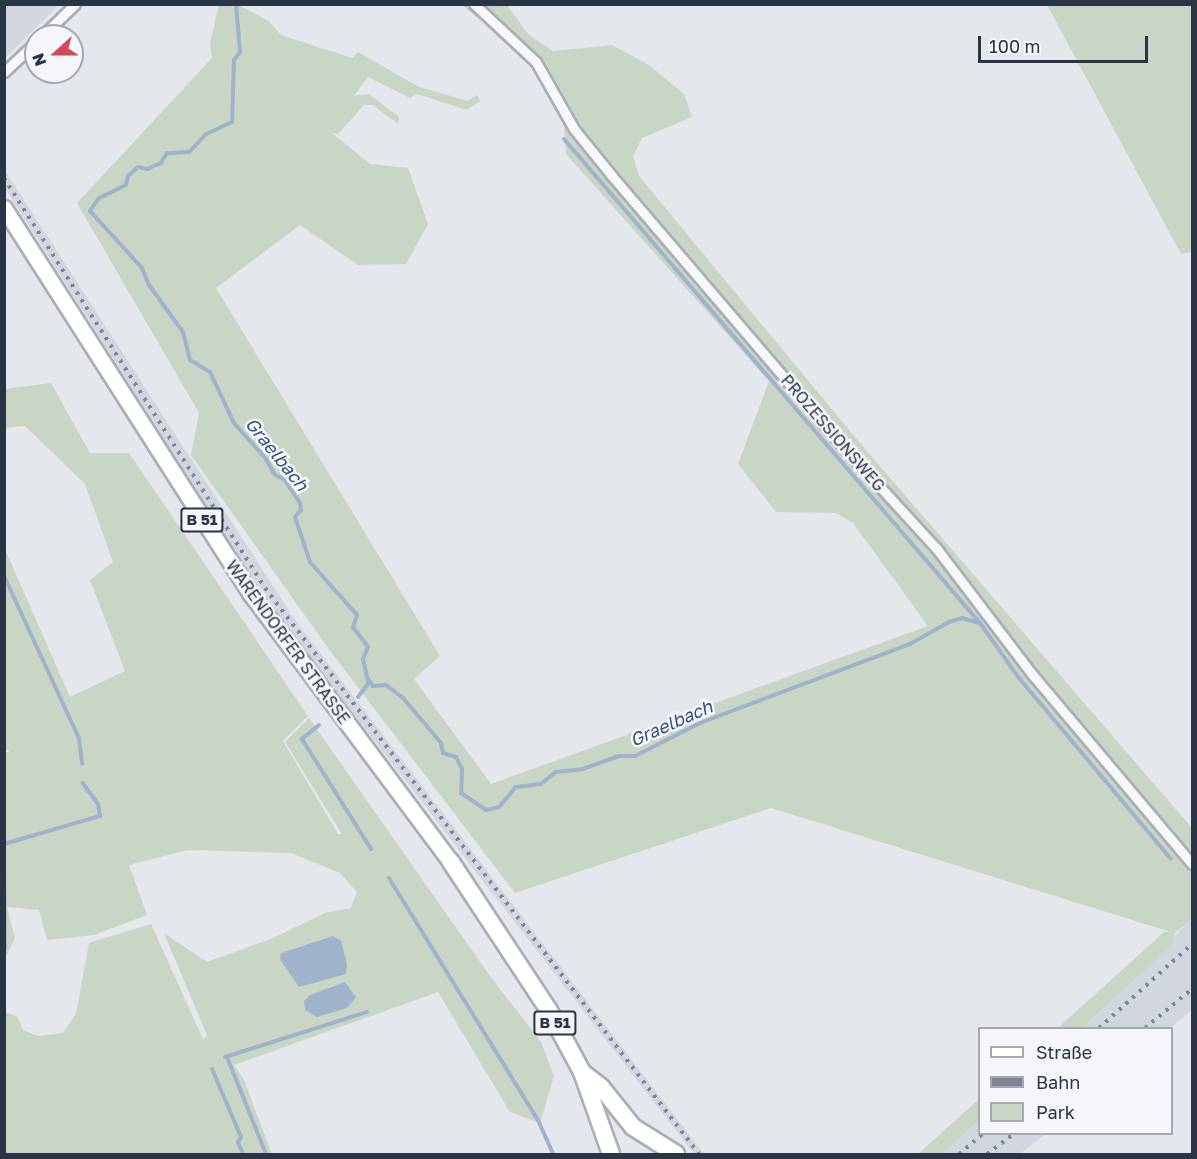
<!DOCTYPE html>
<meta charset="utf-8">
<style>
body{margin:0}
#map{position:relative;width:1197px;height:1159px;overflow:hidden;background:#e4e7ec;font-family:"Golos Text",sans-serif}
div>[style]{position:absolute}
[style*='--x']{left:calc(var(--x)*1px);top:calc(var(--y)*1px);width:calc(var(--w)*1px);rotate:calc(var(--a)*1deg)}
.built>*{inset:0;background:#d2d6de}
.green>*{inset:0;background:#c9d6c5}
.water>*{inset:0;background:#9fb4cc}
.stream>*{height:4px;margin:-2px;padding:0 2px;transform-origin:2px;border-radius:2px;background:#9fb4cc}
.roads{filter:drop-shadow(2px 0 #a9aeb7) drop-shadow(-2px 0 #a9aeb7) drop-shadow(0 2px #a9aeb7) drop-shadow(0 -2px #a9aeb7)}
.minor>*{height:9px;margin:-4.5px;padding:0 4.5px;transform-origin:4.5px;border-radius:4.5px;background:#f7f8fa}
.primary>*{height:15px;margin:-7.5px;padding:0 7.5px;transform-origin:7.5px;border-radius:7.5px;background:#fff}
.trunk>*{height:16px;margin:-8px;padding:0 8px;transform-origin:8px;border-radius:8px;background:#fff}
.rail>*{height:4px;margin-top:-2px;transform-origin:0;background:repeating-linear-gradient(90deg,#7d8696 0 3px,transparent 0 9px)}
span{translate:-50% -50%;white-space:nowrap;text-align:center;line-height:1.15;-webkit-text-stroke:5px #f4f6f9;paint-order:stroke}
.shield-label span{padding:2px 4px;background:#f4f6f9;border:2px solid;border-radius:4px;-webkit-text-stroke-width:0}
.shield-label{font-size:15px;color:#2b3445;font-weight:700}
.street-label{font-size:16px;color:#2b3445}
.water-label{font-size:18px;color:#34527a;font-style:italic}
.frame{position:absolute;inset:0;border:6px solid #2b3445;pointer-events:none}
.legend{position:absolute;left:978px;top:1027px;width:195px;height:108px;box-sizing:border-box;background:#f4f6f9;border:2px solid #a4a8b1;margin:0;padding:8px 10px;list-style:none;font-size:18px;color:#2b3445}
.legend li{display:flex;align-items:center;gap:12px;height:30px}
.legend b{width:30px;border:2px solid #a4a8b1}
.north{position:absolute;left:24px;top:24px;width:60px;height:60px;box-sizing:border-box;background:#f4f6f9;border:2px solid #a4a8b1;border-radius:50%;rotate:249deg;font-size:16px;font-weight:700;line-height:24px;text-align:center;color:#2b3445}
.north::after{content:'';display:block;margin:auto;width:21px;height:27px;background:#d1495b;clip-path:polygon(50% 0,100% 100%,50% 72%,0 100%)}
.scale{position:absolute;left:978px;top:36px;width:170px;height:27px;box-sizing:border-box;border:3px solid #2b3445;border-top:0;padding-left:8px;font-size:18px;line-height:21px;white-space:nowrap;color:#2b3445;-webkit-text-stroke:4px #f4f6f9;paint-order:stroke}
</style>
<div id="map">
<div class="built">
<i style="clip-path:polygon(5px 4px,59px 4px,59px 5px,5px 58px)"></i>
<i style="clip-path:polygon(4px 169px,295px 620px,704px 1154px,694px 1154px,306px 652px,241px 560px,5px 188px)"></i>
<i style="clip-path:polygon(1192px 919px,1192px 1010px,1170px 1028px,1080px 1028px)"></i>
<i style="clip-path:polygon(979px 1120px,980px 1134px,1045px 1134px,1020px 1154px,941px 1154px)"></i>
</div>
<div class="green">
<i style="clip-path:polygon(219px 5px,238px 5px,269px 21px,281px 35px,352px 58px,358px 52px,419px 87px,468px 101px,477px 95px,480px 101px,467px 110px,417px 94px,410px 98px,368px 77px,354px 96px,369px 94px,399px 117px,398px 124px,373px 105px,364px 105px,338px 134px,332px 133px,370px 164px,408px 168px,428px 224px,406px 264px,358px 265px,300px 225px,216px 288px,440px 656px,414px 679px,491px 784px,928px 626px,853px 523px,836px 513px,776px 512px,738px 464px,769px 381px,566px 154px,564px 126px,527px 58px,462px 5px,507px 5px,528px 34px,553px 51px,612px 45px,649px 65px,684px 94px,692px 117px,642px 138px,633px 156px,639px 176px,854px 436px,1192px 828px,1192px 919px,1175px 933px,1171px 946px,1081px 1028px,1058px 1028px,1164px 932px,1171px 932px,771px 808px,515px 893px,328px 648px,191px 455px,199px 413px,77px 203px,212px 58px,210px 43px)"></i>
<i style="clip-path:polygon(1047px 5px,1192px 5px,1192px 252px,1181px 254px)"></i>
<i style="clip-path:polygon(51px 383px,90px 453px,129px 453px,308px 716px,283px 741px,338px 834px,342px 834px,285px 742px,309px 718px,490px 976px,541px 1042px,554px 1076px,540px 1123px,510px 1112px,438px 992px,234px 1065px,243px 1078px,272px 1154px,5px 1154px,5px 1012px,17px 1016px,23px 1030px,38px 1036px,63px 1033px,76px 1014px,89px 943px,151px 924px,203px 1039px,207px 1035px,164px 933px,207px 962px,273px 938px,325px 913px,351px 908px,357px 892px,340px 873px,291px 853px,188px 850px,129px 865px,147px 915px,94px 935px,47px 940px,39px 910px,7px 907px,15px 938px,5px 959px,5px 752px,10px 752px,4px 748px,4px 547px,70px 697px,125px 671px,90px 580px,113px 562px,85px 484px,25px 426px,5px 428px,5px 389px)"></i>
<i style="clip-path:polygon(979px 1099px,979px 1120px,942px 1154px,918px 1154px)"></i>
</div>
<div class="water">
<i style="clip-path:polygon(333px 936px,341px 941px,347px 964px,346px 974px,299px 987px,280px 959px,281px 953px)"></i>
<i style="clip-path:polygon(345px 982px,356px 997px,347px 1008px,317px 1017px,305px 1010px,304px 1001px,310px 995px)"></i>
</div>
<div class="stream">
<i style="--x:236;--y:4;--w:48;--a:85.2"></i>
<i style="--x:240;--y:52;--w:10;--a:127"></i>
<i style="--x:234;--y:60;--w:62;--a:91.8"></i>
<i style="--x:232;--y:122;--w:29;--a:155"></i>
<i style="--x:206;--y:134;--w:25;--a:133"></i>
<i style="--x:189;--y:152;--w:22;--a:177"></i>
<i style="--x:167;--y:153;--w:12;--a:121"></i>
<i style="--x:161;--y:163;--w:15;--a:157"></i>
<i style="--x:147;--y:169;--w:9;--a:-167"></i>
<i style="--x:138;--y:167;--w:13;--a:138"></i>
<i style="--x:128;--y:176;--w:9;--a:103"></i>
<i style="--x:126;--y:185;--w:30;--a:154"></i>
<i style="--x:99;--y:198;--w:16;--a:125"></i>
<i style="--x:90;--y:211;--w:77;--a:47.6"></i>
<i style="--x:142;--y:268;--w:18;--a:68"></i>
<i style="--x:149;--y:285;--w:58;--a:54.1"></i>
<i style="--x:183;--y:332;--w:29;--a:76"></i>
<i style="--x:190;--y:360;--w:23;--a:31"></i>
<i style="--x:210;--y:372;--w:56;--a:64.8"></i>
<i style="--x:234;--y:423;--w:48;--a:48.4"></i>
<i style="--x:266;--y:459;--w:18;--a:61"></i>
<i style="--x:275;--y:475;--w:10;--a:24"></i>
<i style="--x:284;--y:479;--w:29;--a:56"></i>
<i style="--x:300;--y:503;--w:7;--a:82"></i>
<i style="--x:301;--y:510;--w:9;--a:131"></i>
<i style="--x:295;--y:517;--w:47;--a:71.6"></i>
<i style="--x:310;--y:562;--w:71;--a:48.4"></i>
<i style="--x:357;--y:615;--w:13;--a:108"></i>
<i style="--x:353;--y:627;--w:25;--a:53"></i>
<i style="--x:368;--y:647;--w:13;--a:113"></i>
<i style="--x:363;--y:659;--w:22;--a:77"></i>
<i style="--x:368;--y:680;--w:8;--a:50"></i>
<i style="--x:373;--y:686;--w:13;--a:-4"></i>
<i style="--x:386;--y:685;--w:21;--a:37"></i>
<i style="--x:403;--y:698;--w:59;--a:49.8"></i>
<i style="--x:441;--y:743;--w:10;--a:79"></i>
<i style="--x:443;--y:753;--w:14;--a:17"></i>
<i style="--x:456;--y:757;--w:13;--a:63"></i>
<i style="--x:462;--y:769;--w:24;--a:92"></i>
<i style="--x:461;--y:793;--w:30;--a:34"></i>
<i style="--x:486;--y:810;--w:13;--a:-13"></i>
<i style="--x:499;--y:807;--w:26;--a:-50"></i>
<i style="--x:516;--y:787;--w:25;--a:-7"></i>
<i style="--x:541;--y:784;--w:19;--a:-39"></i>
<i style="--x:556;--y:772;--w:27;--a:-6"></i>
<i style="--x:583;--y:769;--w:38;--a:-20"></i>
<i style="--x:619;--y:756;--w:16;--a:0"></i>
<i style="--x:635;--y:756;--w:73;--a:-26.9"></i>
<i style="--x:700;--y:723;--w:224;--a:-20.6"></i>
<i style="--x:910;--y:644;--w:45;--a:-29.4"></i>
<i style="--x:949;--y:622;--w:14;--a:-17"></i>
<i style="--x:962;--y:618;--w:19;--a:16"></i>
<i style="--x:564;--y:139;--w:638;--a:49.32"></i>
<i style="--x:980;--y:623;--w:67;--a:54.7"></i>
<i style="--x:1019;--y:678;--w:236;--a:50"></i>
<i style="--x:4;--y:576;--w:179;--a:65.2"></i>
<i style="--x:79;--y:738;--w:26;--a:83"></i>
<i style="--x:358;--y:697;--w:20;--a:-53"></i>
<i style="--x:319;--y:725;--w:22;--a:141"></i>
<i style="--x:302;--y:739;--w:130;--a:57.9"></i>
<i style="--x:4;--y:844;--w:100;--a:-16.3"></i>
<i style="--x:100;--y:816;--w:12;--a:-99"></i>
<i style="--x:98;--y:804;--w:26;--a:-126"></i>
<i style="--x:4;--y:855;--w:94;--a:89.4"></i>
<i style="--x:389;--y:878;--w:284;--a:58.4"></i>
<i style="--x:538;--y:1120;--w:37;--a:66"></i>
<i style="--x:225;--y:1057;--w:149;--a:-17.6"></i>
<i style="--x:227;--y:1057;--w:105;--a:68.1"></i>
<i style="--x:212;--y:1069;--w:74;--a:66.9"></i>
<i style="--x:241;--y:1137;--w:6;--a:121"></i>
<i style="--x:238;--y:1142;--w:13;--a:67"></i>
</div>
<div class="roads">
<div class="minor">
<i style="--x:474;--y:4;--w:85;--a:43.1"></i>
<i style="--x:536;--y:62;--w:77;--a:60.4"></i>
<i style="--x:574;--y:129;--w:60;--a:51"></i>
<i style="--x:612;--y:176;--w:353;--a:49.5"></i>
<i style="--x:841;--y:444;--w:142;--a:47.6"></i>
<i style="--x:937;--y:549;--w:157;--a:52.8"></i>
<i style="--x:1032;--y:674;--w:248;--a:49.9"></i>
<i style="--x:42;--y:36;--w:46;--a:-44.1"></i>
<i style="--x:4;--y:72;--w:44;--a:-43.2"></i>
</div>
<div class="primary">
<i style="--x:4;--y:208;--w:458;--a:57.4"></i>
<i style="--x:251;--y:594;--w:334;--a:53.3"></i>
</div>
<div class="trunk">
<i style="--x:451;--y:862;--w:176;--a:56.6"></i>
<i style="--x:548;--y:1009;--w:72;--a:61.6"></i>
<i style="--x:582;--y:1072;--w:87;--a:70.5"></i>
<i style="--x:583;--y:1073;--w:23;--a:38"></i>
<i style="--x:601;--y:1087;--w:51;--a:51.3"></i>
<i style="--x:633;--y:1127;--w:51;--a:32.1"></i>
</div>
</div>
<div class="rail">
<i style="--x:4;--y:178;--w:486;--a:57.5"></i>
<i style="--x:265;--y:588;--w:713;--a:52.52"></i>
<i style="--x:1099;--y:1028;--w:125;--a:-42.1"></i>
<i style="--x:1145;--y:1028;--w:61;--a:-39.7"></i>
<i style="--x:959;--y:1154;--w:31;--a:-40"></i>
<i style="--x:987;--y:1154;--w:34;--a:-37"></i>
</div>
<div class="shield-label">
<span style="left:202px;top:520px">B 51</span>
<span style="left:555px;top:1023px">B 51</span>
</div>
<div class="street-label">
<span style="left:833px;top:433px;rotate:49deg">PROZESSIONSWEG</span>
<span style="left:288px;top:642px;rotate:54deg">WARENDORFER STRASSE</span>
</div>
<div class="water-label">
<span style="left:277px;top:454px;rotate:51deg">Graelbach</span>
<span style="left:671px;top:723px;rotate:-24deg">Graelbach</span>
</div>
<div class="frame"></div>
<ul class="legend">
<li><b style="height:8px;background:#fff"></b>Straße</li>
<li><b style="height:8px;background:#7d8696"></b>Bahn</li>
<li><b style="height:16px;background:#c9d6c5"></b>Park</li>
</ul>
<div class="north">N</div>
<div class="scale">100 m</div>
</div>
